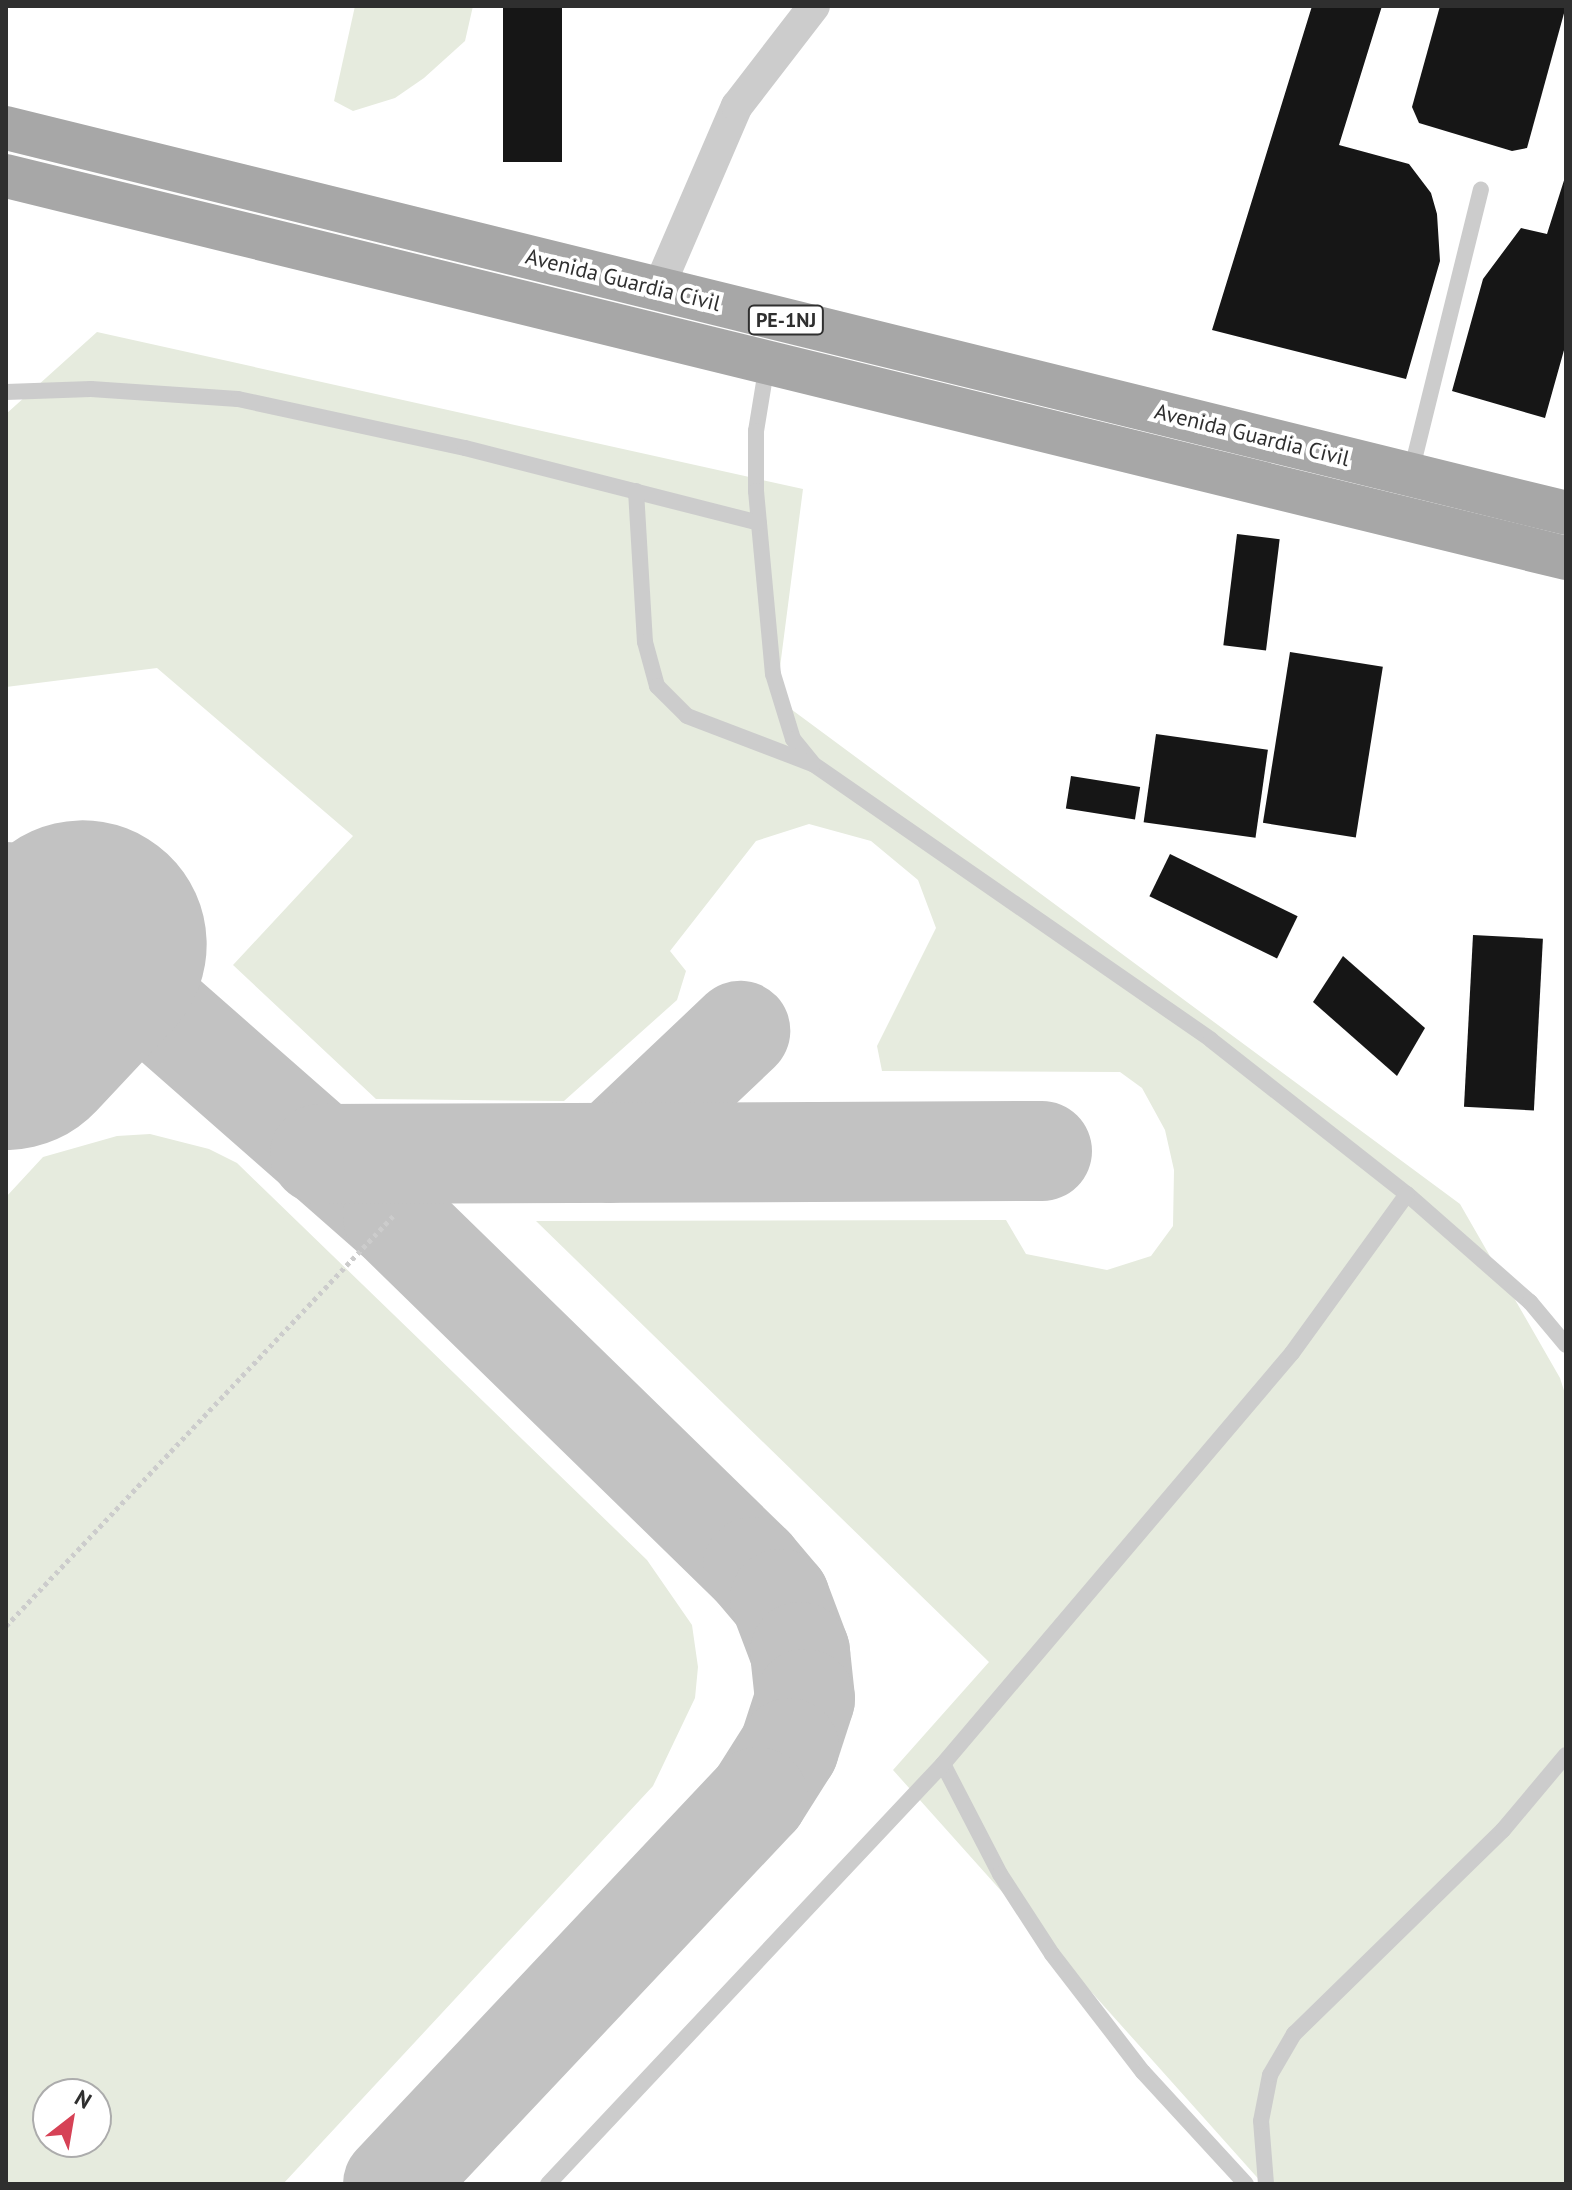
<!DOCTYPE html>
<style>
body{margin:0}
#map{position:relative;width:1572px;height:2190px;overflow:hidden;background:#fff;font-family:"PT Sans",sans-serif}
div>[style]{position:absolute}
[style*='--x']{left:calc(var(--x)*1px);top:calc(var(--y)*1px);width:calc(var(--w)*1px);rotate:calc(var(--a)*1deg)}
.green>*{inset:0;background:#e6ebde}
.taxiway>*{height:100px;margin:-50px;padding:0 50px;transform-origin:50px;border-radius:50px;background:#c2c2c2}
.runway>*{height:248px;margin:-124px;padding:0 124px;transform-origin:124px;border-radius:124px;background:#c2c2c2}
.building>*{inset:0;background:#161616;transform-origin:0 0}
.path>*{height:5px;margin-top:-2.5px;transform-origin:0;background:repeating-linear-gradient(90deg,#ccc 0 4px,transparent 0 8px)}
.service>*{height:16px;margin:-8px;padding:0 8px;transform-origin:8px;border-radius:8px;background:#ccc}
.minor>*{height:32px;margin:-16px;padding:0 16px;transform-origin:16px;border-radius:16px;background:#ccc}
.primary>*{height:44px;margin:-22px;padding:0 22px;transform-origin:22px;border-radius:22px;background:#a7a7a7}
span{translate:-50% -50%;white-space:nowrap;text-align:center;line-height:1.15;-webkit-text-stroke:8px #fff;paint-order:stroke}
.shield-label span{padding:2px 6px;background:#fff;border:2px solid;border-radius:6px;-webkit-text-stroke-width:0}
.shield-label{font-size:20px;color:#2f2f2f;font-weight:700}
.street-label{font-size:22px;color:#2f2f2f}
.frame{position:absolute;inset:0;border:8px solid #2f2f2f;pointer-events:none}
.north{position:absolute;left:32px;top:2078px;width:80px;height:80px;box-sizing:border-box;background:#fff;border:2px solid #acacac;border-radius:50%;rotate:31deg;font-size:22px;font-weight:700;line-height:32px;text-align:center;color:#2f2f2f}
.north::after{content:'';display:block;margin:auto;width:28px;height:36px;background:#d64256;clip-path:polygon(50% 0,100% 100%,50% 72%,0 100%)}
</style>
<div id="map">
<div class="green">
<i style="clip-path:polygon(355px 6px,473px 6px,465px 41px,424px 78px,395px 98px,353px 111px,334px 101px)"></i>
<i style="clip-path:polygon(97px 332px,803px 489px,776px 698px,1460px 1204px,1560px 1378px,1566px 1397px,1566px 2184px,1263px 2184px,893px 1770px,989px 1662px,536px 1221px,1006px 1220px,1026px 1254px,1107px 1270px,1151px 1256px,1173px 1226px,1174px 1170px,1165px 1130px,1142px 1088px,1120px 1072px,882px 1071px,877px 1046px,936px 928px,918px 880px,871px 841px,809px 824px,756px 841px,670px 951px,686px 971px,677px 1000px,564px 1101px,376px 1099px,233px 965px,353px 836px,157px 668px,6px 687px,6px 414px)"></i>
<i style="clip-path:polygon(evenodd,150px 1134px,209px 1149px,237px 1163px,647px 1560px,692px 1625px,698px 1667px,695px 1698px,653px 1786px,283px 2184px,6px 2184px,6px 1197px,43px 1157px,117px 1136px,150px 1134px,48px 2094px,96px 2094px,96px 2142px,48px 2142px,48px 2094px)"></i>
</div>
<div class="taxiway">
<i style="--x:6;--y:892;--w:93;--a:34"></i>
<i style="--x:83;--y:944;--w:412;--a:41.3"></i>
<i style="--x:393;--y:1216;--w:503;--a:44.27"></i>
<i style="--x:753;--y:1567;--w:42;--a:49.8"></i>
<i style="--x:780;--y:1599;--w:57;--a:69.3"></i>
<i style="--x:800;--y:1652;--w:47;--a:83.9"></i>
<i style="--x:805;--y:1699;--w:52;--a:108.1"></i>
<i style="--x:789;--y:1748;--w:58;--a:122.3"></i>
<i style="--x:758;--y:1797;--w:532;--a:133.32"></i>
<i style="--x:611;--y:1153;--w:178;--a:-43.4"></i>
<i style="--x:320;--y:1154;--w:722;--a:-0.24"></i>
</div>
<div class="runway">
<i style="--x:6;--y:1026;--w:112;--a:-46.8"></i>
</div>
<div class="building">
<i style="left:503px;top:6px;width:59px;height:156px"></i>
<i style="clip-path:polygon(1312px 6px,1382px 6px,1339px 145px,1409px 164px,1431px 193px,1437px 214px,1440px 261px,1406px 379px,1212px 330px)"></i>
<i style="clip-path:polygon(1440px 6px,1566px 6px,1527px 148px,1512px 151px,1419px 123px,1412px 107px)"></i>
<i style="clip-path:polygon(1566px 174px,1566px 343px,1545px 418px,1452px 391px,1483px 279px,1521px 228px,1547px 234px)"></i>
<i style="left:1237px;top:534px;width:43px;height:112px;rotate:7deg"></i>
<i style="left:1290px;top:652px;width:94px;height:173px;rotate:9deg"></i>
<i style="left:1156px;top:734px;width:113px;height:89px;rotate:8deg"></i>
<i style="left:1071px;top:776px;width:70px;height:33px;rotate:9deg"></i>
<i style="left:1170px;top:854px;width:142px;height:47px;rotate:26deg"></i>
<i style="left:1473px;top:935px;width:70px;height:172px;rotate:3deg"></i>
<i style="clip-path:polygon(1343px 956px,1425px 1028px,1397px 1076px,1313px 1002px)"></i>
</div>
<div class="path">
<i style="--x:6;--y:1626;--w:564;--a:-46.65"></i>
</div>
<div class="service">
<i style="--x:767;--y:364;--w:68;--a:99.3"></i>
<i style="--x:756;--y:431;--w:60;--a:90"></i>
<i style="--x:756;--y:491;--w:184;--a:84.7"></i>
<i style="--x:773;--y:674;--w:68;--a:72.9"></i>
<i style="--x:793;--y:739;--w:32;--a:51"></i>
<i style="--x:813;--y:764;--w:484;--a:34.7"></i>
<i style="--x:1211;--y:1040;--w:249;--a:38.2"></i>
<i style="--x:1407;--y:1194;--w:164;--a:41.3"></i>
<i style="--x:1530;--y:1302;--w:56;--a:50.1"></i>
<i style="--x:6;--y:392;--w:85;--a:-2"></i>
<i style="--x:91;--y:389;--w:147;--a:3.9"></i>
<i style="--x:238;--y:399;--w:232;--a:12.2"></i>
<i style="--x:465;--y:448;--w:303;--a:14.3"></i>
<i style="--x:1411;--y:472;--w:291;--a:-76.1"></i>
<i style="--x:636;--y:491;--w:151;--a:86.6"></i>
<i style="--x:645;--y:642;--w:46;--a:74.7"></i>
<i style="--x:657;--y:686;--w:42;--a:45"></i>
<i style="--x:687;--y:716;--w:135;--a:20.9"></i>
<i style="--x:943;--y:1764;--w:124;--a:62.6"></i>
<i style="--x:1000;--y:1874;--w:95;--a:57"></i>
<i style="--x:1052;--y:1954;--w:149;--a:52.4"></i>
<i style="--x:1143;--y:2072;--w:152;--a:47.4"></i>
<i style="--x:548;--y:2184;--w:577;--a:-46.76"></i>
<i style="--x:943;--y:1764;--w:539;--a:-49.66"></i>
<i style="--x:1292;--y:1353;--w:196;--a:-54.1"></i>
<i style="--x:1266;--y:2184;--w:63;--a:-94.5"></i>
<i style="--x:1261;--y:2121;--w:47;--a:-78.9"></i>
<i style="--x:1270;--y:2075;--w:48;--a:-59.7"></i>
<i style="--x:1294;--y:2034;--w:292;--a:-44.3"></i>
<i style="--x:1503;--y:1830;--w:98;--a:-50"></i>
</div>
<div class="minor">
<i style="--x:658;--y:289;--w:199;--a:-66.7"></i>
<i style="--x:737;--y:106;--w:126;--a:-52.4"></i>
</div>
<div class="primary">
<i style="--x:6;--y:128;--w:1607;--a:13.86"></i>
<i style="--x:6;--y:176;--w:1606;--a:13.76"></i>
</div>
<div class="shield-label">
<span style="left:786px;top:320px">PE-1NJ</span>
</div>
<div class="street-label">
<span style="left:623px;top:280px;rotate:14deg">Avenida Guardia Civil</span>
<span style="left:1252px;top:435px;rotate:14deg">Avenida Guardia Civil</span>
</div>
<div class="frame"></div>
<div class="north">N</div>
</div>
